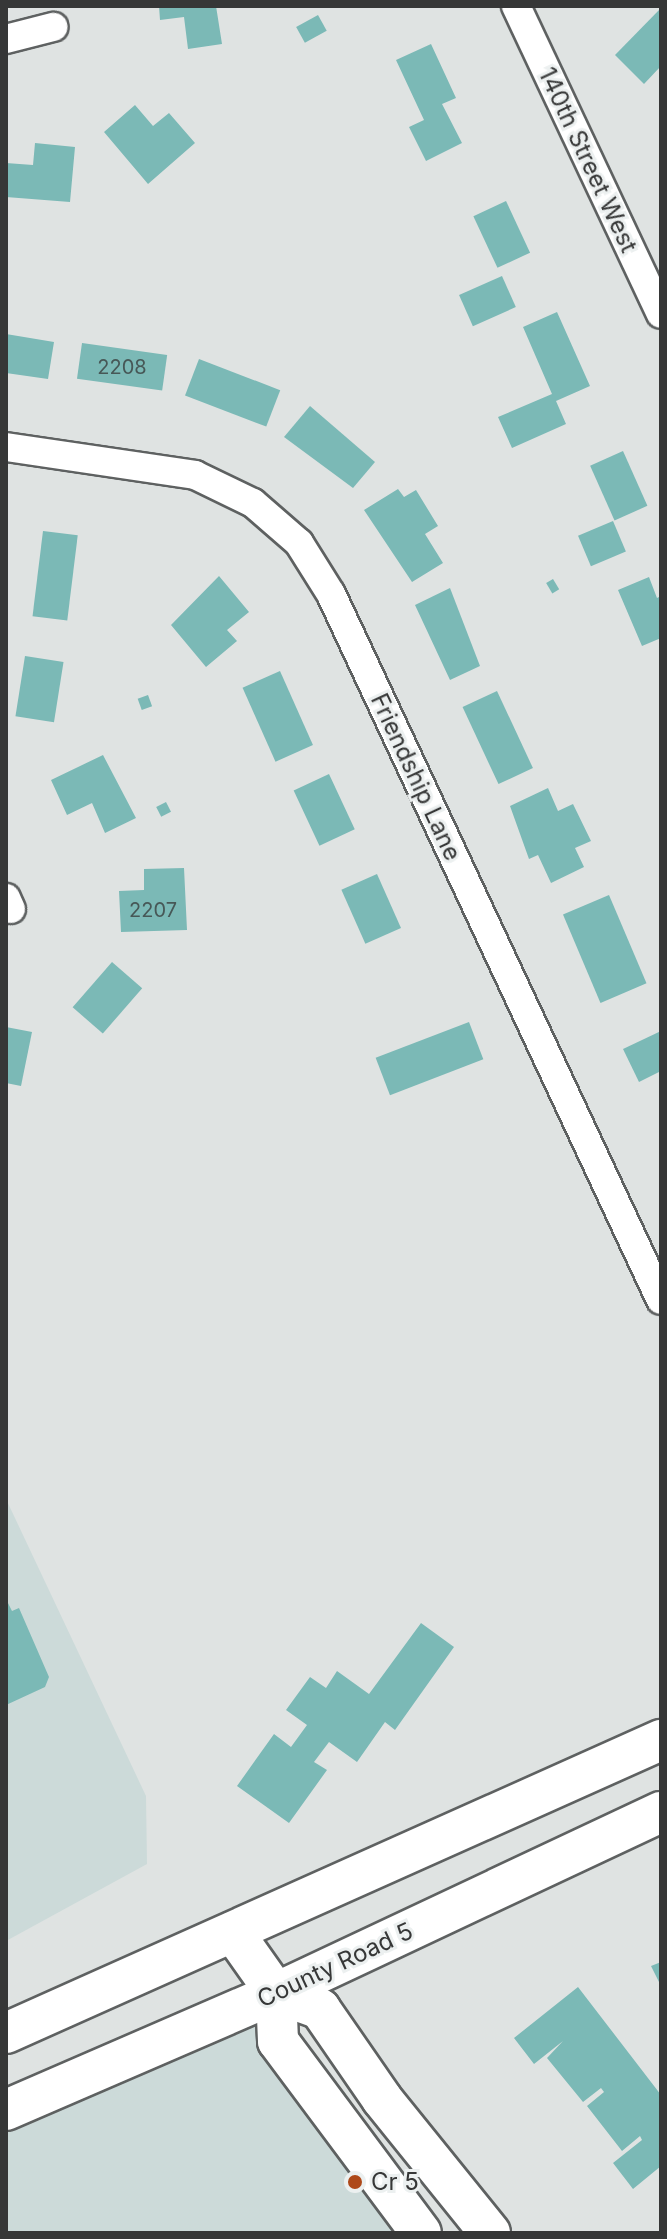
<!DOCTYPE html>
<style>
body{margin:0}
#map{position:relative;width:667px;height:2239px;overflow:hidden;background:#dfe3e2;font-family:Inter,sans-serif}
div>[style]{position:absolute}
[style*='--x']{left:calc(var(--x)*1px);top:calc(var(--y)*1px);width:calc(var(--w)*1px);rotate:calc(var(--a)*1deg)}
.built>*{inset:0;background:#ccdad9}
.building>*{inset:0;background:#7bb9b6;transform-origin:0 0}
.roads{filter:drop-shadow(2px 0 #5e6161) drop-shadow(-2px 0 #5e6161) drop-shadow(0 2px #5e6161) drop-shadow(0 -2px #5e6161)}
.minor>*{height:28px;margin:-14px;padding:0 14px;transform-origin:14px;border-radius:14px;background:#fff}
.secondary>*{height:40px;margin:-20px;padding:0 20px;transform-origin:20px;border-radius:20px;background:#fff}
.dots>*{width:22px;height:22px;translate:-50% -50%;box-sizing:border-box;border:4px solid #ecf0f0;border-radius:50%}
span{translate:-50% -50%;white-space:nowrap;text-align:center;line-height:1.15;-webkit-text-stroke:6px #ecf0f0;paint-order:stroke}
.number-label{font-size:20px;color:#475857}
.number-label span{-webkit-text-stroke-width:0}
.street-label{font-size:24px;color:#363737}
.poi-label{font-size:24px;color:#363737}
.left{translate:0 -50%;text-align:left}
.frame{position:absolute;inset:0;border:8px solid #363737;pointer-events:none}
</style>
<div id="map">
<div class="built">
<i style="clip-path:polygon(6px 1499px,146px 1796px,147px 1864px,6px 1941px)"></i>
<i style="clip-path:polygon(276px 1993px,278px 2041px,421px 2233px,6px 2233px,6px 2110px)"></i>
</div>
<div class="building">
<i style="clip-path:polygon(159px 6px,216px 6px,222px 44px,188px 49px,184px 17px,160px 20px)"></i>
<i style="clip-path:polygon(661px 8px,661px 66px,644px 84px,615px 55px)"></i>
<i style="left:318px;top:15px;width:18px;height:25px;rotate:61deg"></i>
<i style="clip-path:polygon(431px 44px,456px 98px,442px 104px,462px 143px,426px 161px,409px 127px,424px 120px,396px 60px)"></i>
<i style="clip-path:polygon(135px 105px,153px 126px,169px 113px,195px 143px,148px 184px,104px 132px)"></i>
<i style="clip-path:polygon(35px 143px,75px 147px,70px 202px,6px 197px,6px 163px,33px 165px)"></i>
<i style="left:506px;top:201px;width:57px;height:36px;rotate:65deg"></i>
<i style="left:502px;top:276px;width:34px;height:47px;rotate:66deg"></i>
<i style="clip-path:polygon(557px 312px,590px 386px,556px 401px,566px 424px,512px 448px,498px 417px,552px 394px,523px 327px)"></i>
<i style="clip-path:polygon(6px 334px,54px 342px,48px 379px,6px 373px)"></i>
<i style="left:82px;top:343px;width:86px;height:36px;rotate:8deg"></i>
<i style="left:199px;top:359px;width:87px;height:39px;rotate:21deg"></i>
<i style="clip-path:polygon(310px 406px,375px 462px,353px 488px,284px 437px)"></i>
<i style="left:623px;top:451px;width:60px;height:36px;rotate:66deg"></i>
<i style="clip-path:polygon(398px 489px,404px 497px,416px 490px,438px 526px,425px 534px,443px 563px,412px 582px,364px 510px)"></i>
<i style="left:613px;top:521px;width:33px;height:38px;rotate:67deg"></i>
<i style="left:43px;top:531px;width:35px;height:86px;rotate:7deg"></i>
<i style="clip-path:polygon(219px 576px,249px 612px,227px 630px,237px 641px,206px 667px,171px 625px)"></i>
<i style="clip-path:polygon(649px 577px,657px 598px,661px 596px,661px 638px,642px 646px,618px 590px)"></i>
<i style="left:553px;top:579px;width:12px;height:8px;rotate:59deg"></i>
<i style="clip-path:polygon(450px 588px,480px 666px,450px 680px,415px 605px)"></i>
<i style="left:25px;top:656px;width:39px;height:61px;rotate:9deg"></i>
<i style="left:280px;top:671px;width:81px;height:41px;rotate:66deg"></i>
<i style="left:497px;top:691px;width:85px;height:38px;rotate:65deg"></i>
<i style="left:148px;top:695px;width:12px;height:11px;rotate:70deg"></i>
<i style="clip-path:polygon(103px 755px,136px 818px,105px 833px,92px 803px,67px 815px,51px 780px)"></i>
<i style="left:329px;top:774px;width:61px;height:39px;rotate:65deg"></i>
<i style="clip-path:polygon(548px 788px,558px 811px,573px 804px,591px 841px,575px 848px,584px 867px,551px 883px,538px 855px,529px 859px,510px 806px)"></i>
<i style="left:166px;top:802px;width:11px;height:11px;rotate:63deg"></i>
<i style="clip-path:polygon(184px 868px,187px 930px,121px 932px,119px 891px,144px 890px,144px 869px)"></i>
<i style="left:377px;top:874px;width:59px;height:39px;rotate:66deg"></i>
<i style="left:609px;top:895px;width:96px;height:50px;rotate:67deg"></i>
<i style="left:112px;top:962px;width:40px;height:60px;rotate:41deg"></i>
<i style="left:469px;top:1022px;width:40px;height:100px;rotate:69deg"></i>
<i style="clip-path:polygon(6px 1027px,32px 1032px,21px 1086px,6px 1083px)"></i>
<i style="clip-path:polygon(661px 1031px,661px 1071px,639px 1082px,623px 1049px)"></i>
<i style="clip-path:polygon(6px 1599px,12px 1611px,19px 1608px,49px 1677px,45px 1687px,6px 1705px)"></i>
<i style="clip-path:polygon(421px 1623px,454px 1647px,395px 1730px,385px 1722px,357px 1762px,329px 1742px,314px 1762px,327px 1770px,289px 1823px,237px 1786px,274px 1734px,291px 1747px,307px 1725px,286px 1710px,310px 1677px,326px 1688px,337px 1671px,369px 1694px)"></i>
<i style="clip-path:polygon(661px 1962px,661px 1986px,651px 1966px)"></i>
<i style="clip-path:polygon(578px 1987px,661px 2095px,661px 2166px,633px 2189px,613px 2163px,642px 2140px,640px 2136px,622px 2151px,587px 2106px,604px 2092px,601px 2088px,583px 2102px,547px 2058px,563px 2041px,534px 2064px,514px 2038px)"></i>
</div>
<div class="roads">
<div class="minor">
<i style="--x:516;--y:6;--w:340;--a:64.8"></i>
<i style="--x:6;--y:39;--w:49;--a:-14.3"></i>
<i style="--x:6;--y:447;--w:191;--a:8.4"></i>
<i style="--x:195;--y:475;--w:64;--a:25.8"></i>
<i style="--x:253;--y:503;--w:61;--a:41"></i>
<i style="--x:299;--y:543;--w:60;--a:57.9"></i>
<i style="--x:331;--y:594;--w:779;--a:64.95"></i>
<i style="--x:6;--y:898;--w:12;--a:66"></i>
</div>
<div class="secondary">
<i style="--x:233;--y:1932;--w:75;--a:54.8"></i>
<i style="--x:276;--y:1993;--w:48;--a:87.6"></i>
<i style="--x:278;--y:2041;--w:239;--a:53.3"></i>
<i style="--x:276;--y:1993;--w:47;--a:20"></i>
<i style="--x:320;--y:2009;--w:109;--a:55.4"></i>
<i style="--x:382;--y:2099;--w:172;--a:51.1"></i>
<i style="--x:6;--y:2033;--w:718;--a:-24.1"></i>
<i style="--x:6;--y:2110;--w:294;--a:-23.4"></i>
<i style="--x:276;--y:1993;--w:425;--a:-25.2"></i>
</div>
</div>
<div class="dots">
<i style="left:355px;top:2182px;background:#ae491a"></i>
</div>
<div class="number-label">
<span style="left:122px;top:367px">2208</span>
<span style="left:153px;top:910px">2207</span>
</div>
<div class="street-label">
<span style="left:588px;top:160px;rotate:65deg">140th Street West</span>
<span style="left:416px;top:777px;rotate:65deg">Friendship Lane</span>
<span style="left:335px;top:1965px;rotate:-25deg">County Road 5</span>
</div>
<div class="poi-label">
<span class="left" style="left:371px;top:2182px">Cr 5</span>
</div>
<div class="frame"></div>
</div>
